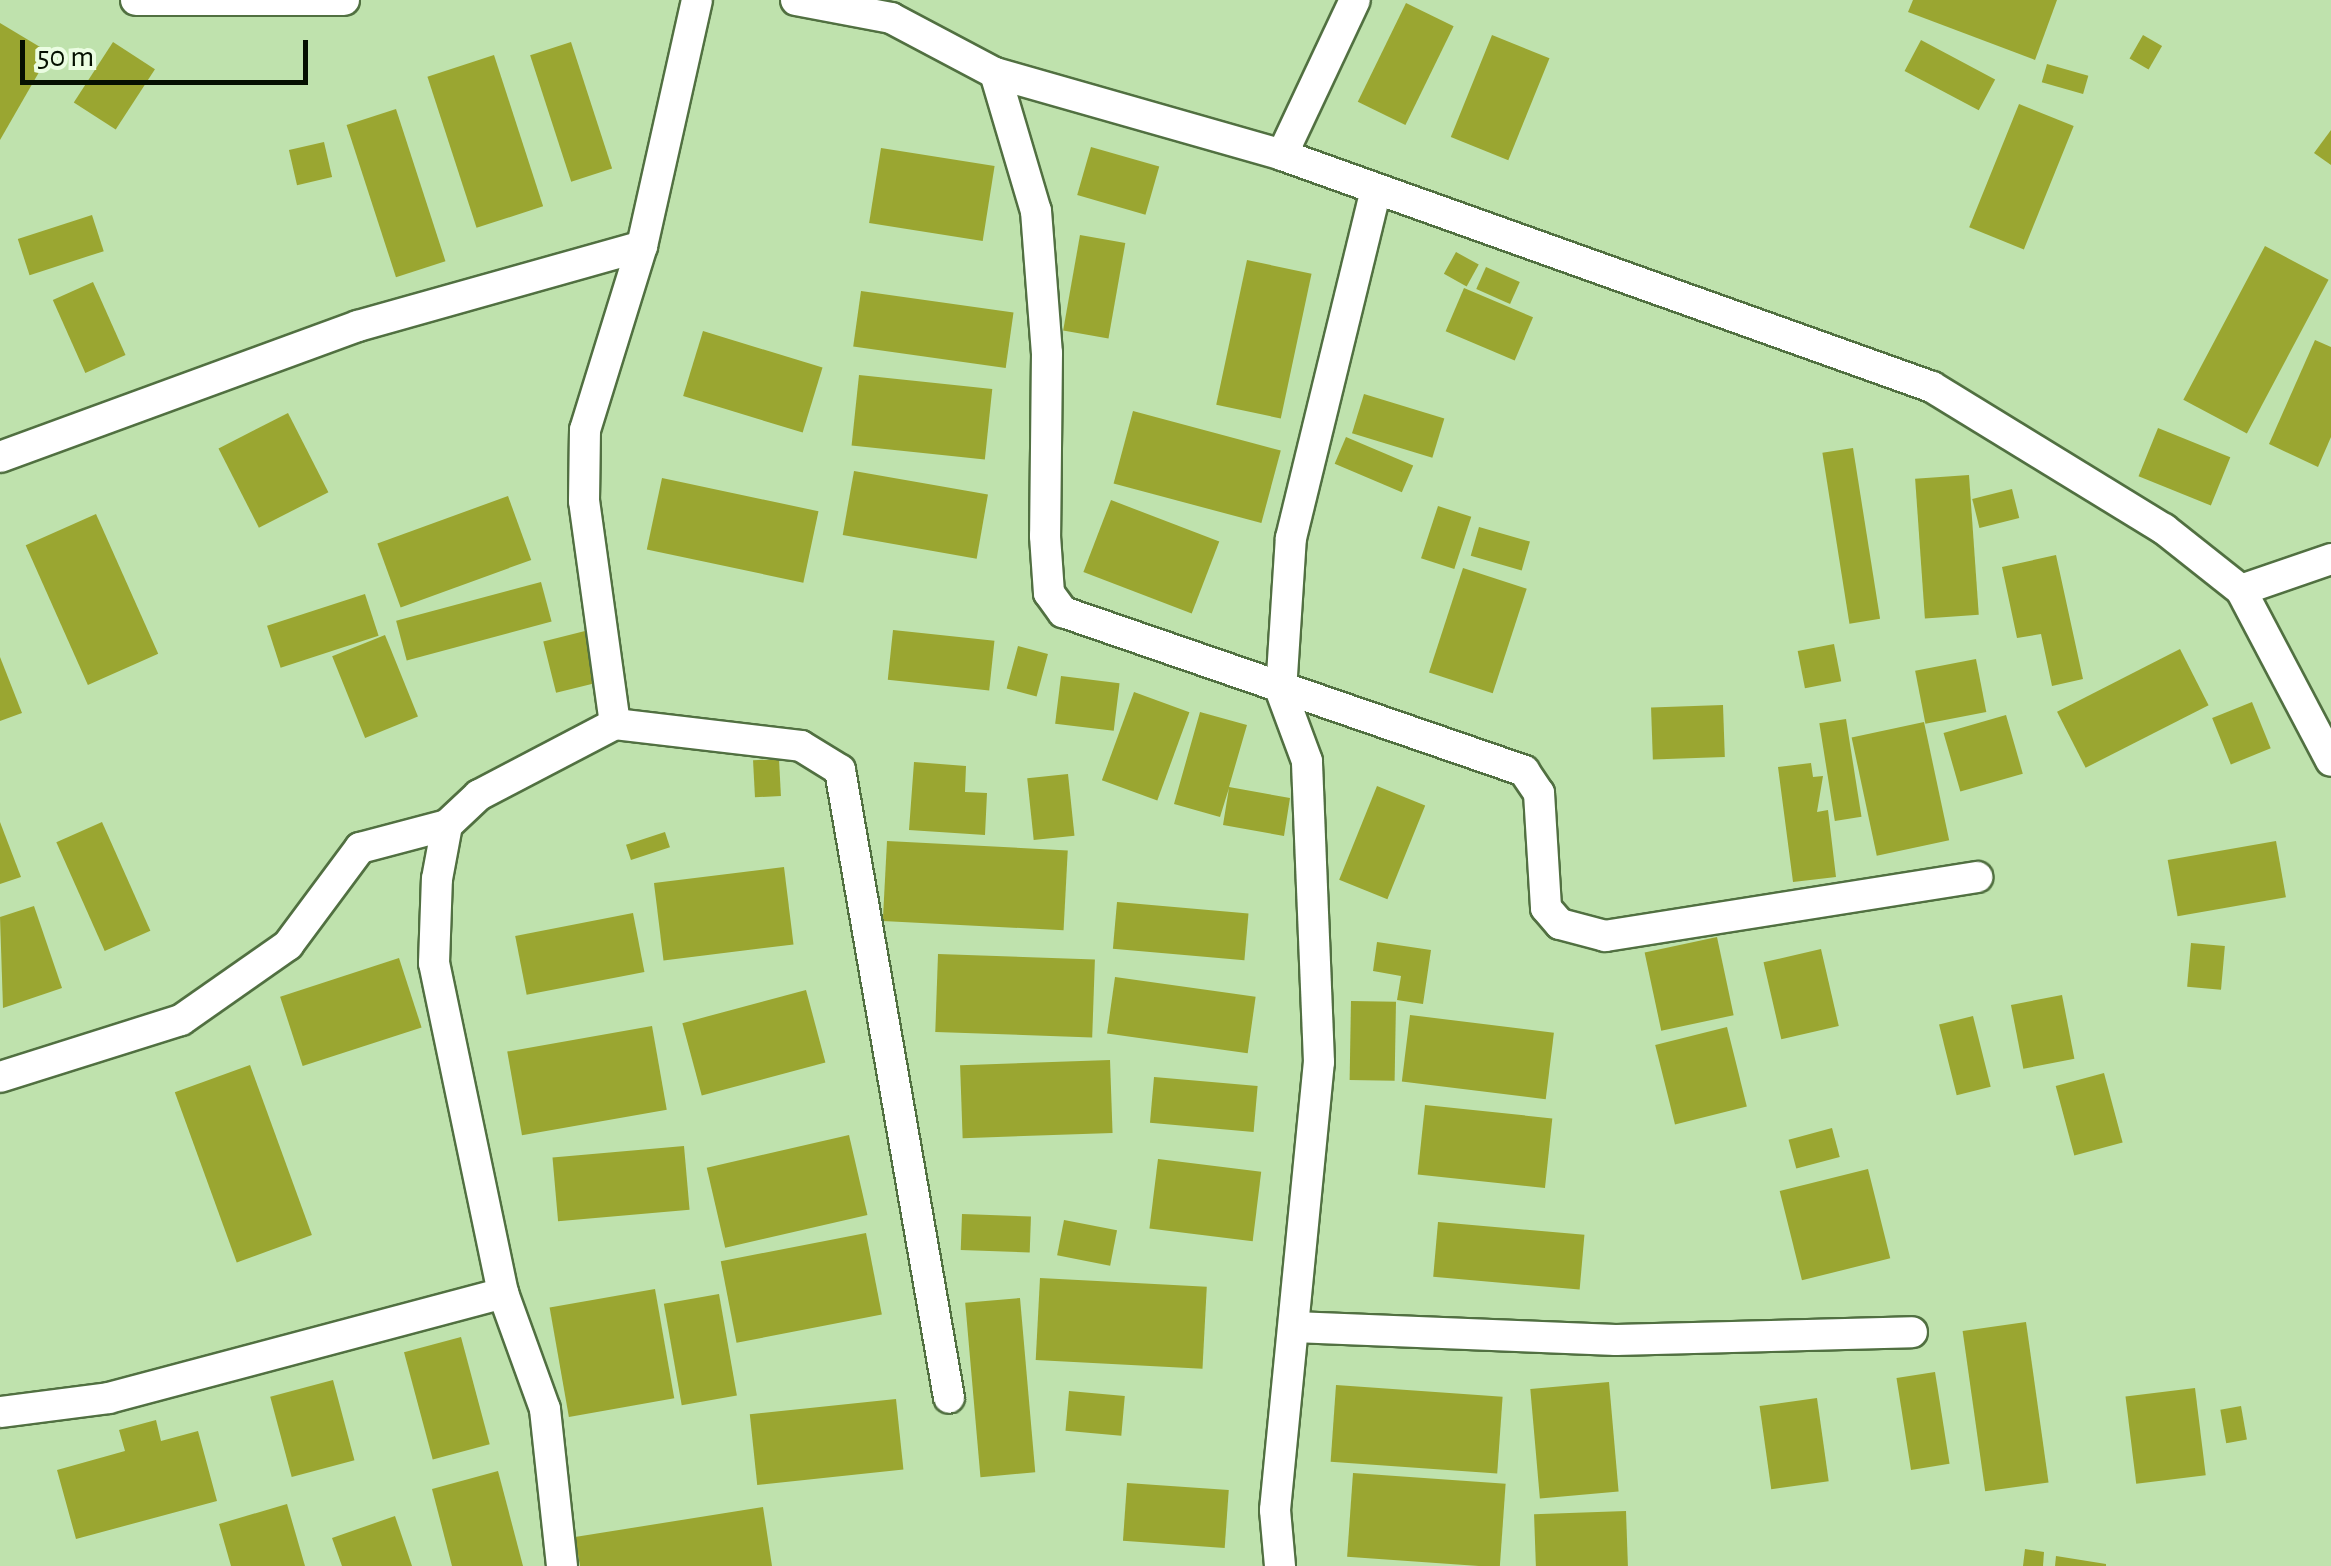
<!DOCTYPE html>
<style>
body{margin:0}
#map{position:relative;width:2331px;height:1566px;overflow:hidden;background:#bfe2ad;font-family:"Alegreya Sans",sans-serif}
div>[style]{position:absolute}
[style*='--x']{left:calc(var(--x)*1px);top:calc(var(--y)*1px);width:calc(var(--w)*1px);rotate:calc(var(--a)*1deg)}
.building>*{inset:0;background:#9aa631;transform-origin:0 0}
.roads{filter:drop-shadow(2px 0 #517041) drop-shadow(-2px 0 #517041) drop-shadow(0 2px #517041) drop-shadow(0 -2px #517041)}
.street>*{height:30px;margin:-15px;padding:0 15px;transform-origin:15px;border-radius:15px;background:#fff}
span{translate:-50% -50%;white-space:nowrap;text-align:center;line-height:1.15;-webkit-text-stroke:9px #ebfde2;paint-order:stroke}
.scale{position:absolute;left:20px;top:40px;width:288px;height:45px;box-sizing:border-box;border:5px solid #051001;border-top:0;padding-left:12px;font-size:30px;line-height:35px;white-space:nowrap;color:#051001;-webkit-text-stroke:8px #ebfde2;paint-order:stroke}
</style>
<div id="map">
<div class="building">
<i style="clip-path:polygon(1913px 0,2057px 0,2035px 60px,1908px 12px)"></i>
<i style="left:1406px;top:3px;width:53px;height:110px;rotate:26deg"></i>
<i style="clip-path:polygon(0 23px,50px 53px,0 140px)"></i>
<i style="left:1492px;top:35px;width:62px;height:110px;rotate:22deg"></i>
<i style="left:2143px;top:35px;width:22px;height:27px;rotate:30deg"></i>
<i style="left:1921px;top:40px;width:84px;height:35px;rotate:28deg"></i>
<i style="left:113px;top:42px;width:50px;height:72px;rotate:33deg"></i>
<i style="left:571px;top:42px;width:133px;height:43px;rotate:72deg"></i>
<i style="left:494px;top:55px;width:159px;height:70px;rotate:72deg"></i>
<i style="left:2047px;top:64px;width:43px;height:19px;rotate:16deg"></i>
<i style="left:2019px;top:104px;width:59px;height:133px;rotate:22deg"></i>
<i style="left:396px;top:109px;width:160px;height:52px;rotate:72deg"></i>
<i style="clip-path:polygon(2331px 130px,2331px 165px,2314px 153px)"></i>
<i style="left:324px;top:142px;width:36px;height:36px;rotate:77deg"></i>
<i style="left:1091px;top:147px;width:71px;height:50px;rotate:16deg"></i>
<i style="left:881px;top:148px;width:115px;height:76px;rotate:9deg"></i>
<i style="left:92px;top:215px;width:38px;height:78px;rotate:72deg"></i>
<i style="left:1080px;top:235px;width:46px;height:97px;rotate:10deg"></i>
<i style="left:2265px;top:246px;width:72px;height:174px;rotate:28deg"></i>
<i style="left:1456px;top:252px;width:26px;height:25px;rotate:29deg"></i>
<i style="left:1247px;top:260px;width:66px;height:148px;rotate:12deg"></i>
<i style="left:1486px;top:267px;width:37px;height:24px;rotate:24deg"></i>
<i style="left:93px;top:282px;width:80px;height:44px;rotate:66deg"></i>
<i style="left:1464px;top:288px;width:75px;height:47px;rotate:23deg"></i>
<i style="left:861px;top:291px;width:154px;height:56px;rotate:8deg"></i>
<i style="left:703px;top:331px;width:125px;height:68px;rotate:17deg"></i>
<i style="clip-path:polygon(2315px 340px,2331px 347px,2331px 437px,2318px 467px,2269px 444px)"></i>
<i style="left:859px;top:375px;width:134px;height:71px;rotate:6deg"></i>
<i style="left:1364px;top:394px;width:84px;height:41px;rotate:17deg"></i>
<i style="left:1133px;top:411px;width:153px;height:75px;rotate:15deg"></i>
<i style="left:288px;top:413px;width:89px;height:78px;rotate:63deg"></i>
<i style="left:2158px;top:428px;width:78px;height:52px;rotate:22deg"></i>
<i style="left:1346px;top:437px;width:73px;height:29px;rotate:23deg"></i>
<i style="left:1853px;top:448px;width:173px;height:31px;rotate:81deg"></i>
<i style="left:854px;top:471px;width:136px;height:65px;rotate:10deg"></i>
<i style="left:1969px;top:475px;width:140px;height:54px;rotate:86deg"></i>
<i style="left:662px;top:478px;width:160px;height:73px;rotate:12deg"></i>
<i style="left:2012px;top:489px;width:30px;height:41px;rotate:76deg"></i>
<i style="left:508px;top:496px;width:68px;height:139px;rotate:70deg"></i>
<i style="left:1111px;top:500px;width:116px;height:77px;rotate:21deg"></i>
<i style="left:1438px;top:506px;width:35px;height:55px;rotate:18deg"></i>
<i style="left:96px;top:514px;width:153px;height:77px;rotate:66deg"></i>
<i style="left:1479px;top:527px;width:53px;height:30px;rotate:16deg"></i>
<i style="clip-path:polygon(2056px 555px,2083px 679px,2052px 686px,2041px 634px,2017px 638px,2002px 567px)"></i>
<i style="left:1463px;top:568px;width:67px;height:110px;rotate:18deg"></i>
<i style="left:541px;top:582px;width:41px;height:150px;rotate:75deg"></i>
<i style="left:365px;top:594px;width:44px;height:103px;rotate:72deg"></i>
<i style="left:893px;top:630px;width:102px;height:50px;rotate:6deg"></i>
<i style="left:585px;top:631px;width:53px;height:43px;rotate:76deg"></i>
<i style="left:385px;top:635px;width:88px;height:57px;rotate:68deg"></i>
<i style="left:1834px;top:644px;width:38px;height:37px;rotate:79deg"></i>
<i style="left:1018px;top:646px;width:31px;height:44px;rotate:15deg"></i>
<i style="left:2180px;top:649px;width:63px;height:138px;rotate:63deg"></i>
<i style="clip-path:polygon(0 657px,22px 713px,0 721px)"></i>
<i style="left:1976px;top:659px;width:54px;height:62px;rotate:79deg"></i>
<i style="left:1061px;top:676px;width:59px;height:48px;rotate:7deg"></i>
<i style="left:1134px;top:692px;width:59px;height:94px;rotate:20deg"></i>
<i style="left:2252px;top:702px;width:50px;height:43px;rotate:68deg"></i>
<i style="left:1723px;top:705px;width:52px;height:72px;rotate:88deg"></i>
<i style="clip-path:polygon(1200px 712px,1247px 725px,1229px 787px,1290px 798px,1284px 836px,1223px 825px,1229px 788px,1220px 817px,1174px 804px)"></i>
<i style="left:2006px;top:715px;width:61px;height:65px;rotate:74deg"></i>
<i style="left:1846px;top:719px;width:99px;height:27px;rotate:81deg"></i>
<i style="left:1924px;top:722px;width:121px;height:74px;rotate:78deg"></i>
<i style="left:779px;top:759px;width:37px;height:26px;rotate:87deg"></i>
<i style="clip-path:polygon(914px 762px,966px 766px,965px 792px,987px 793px,985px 835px,909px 830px)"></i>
<i style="clip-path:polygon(1811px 763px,1813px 777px,1823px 776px,1817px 812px,1828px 810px,1836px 877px,1793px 882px,1778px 767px)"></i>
<i style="left:1068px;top:774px;width:62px;height:41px;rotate:84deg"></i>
<i style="left:1377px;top:786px;width:52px;height:101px;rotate:22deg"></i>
<i style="clip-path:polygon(0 822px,21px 877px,0 884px)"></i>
<i style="left:102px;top:822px;width:119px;height:50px;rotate:66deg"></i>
<i style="left:665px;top:832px;width:16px;height:41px;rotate:72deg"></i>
<i style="left:887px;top:841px;width:181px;height:80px;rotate:3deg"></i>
<i style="left:2276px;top:841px;width:57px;height:110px;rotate:80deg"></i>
<i style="left:784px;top:867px;width:78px;height:131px;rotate:83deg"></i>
<i style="left:1117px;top:902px;width:132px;height:47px;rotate:5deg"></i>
<i style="clip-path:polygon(34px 906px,62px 988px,3px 1008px,0 917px)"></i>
<i style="left:633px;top:913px;width:60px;height:120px;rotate:79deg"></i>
<i style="left:1717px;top:937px;width:80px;height:74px;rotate:78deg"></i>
<i style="clip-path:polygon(1377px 942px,1431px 950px,1423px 1004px,1397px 1000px,1401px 976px,1373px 971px)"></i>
<i style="left:2191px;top:943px;width:34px;height:44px;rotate:5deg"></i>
<i style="left:1821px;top:949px;width:79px;height:59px;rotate:77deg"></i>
<i style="left:938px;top:954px;width:157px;height:78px;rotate:2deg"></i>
<i style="left:399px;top:958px;width:73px;height:125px;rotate:72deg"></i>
<i style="left:1115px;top:977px;width:142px;height:57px;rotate:8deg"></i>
<i style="left:806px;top:990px;width:75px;height:128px;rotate:75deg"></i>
<i style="left:2062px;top:995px;width:65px;height:52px;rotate:79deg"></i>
<i style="left:1351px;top:1001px;width:45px;height:79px;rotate:1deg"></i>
<i style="left:1410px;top:1015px;width:145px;height:67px;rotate:7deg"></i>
<i style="left:1973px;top:1016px;width:73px;height:35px;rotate:76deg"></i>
<i style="left:652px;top:1026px;width:85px;height:147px;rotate:80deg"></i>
<i style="left:1727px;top:1027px;width:82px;height:74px;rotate:76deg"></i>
<i style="left:1110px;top:1060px;width:73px;height:150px;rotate:88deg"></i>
<i style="left:250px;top:1065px;width:181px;height:80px;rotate:70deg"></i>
<i style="left:2104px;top:1073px;width:72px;height:50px;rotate:75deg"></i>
<i style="left:1154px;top:1077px;width:104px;height:46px;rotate:5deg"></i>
<i style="left:1425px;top:1105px;width:128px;height:70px;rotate:6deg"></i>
<i style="left:1832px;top:1128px;width:30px;height:45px;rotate:75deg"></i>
<i style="left:849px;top:1135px;width:82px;height:146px;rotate:77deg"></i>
<i style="left:684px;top:1146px;width:64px;height:132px;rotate:85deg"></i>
<i style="left:1158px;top:1159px;width:104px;height:70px;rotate:7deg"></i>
<i style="left:1868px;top:1169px;width:92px;height:91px;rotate:76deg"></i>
<i style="left:962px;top:1214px;width:69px;height:36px;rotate:2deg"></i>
<i style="left:1064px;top:1220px;width:54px;height:36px;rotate:11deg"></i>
<i style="left:1438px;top:1222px;width:147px;height:55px;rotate:5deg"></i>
<i style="left:866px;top:1233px;width:83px;height:148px;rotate:79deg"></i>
<i style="left:1040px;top:1278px;width:167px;height:82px;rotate:3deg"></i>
<i style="left:655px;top:1289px;width:111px;height:107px;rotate:80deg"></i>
<i style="left:719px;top:1294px;width:103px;height:56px;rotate:80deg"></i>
<i style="left:1020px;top:1298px;width:175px;height:55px;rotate:85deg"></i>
<i style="left:2026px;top:1322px;width:162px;height:64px;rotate:82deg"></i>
<i style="left:461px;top:1337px;width:111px;height:59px;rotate:75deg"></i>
<i style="left:1935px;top:1372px;width:93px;height:39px;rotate:81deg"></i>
<i style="left:333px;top:1380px;width:83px;height:65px;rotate:75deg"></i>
<i style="left:1609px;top:1382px;width:110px;height:79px;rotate:85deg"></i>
<i style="left:1336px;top:1385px;width:167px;height:77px;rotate:4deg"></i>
<i style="left:2195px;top:1388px;width:88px;height:70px;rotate:83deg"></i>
<i style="left:1069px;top:1391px;width:56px;height:40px;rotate:5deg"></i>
<i style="left:1817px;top:1398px;width:84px;height:58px;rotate:82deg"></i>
<i style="left:896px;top:1399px;width:71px;height:147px;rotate:84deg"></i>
<i style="left:2241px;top:1406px;width:34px;height:21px;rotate:80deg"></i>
<i style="clip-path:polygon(156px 1420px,161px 1441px,198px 1431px,217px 1501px,76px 1539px,57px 1470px,125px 1451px,119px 1430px)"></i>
<i style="clip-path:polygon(498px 1471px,523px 1566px,452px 1566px,432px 1489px)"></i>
<i style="left:1353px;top:1473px;width:153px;height:84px;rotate:4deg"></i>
<i style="left:1127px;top:1483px;width:102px;height:58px;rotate:4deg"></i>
<i style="clip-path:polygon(287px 1504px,305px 1566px,231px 1566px,219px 1524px)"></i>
<i style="clip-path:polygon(763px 1507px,772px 1566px,580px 1566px,575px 1537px)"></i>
<i style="left:1626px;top:1511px;width:55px;height:92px;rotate:88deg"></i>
<i style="clip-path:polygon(395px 1516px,412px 1566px,342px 1566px,332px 1538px)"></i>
<i style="clip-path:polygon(2025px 1549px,2044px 1552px,2043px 1566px,2023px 1566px)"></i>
<i style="clip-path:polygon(2056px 1556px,2106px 1564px,2106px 1566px,2055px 1566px)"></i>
</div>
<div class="roads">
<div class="street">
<i style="--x:136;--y:0;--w:208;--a:0"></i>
<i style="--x:796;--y:0;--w:97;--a:10.7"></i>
<i style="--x:891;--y:18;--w:118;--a:27.9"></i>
<i style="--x:995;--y:73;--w:298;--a:15.9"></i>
<i style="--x:1282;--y:155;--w:690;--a:19.64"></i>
<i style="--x:1932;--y:387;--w:272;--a:31.5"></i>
<i style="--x:2164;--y:529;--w:98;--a:38.4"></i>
<i style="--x:2241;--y:590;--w:193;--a:62.2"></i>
<i style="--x:995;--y:73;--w:144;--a:73.5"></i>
<i style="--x:1036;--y:211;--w:142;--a:85.6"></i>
<i style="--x:1047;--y:353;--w:183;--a:90.6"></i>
<i style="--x:1045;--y:536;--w:57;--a:86"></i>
<i style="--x:1049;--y:593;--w:24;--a:54"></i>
<i style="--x:1063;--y:612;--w:488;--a:19"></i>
<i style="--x:1524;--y:771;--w:27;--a:56"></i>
<i style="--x:1539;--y:793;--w:115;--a:86.5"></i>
<i style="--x:1546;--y:908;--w:21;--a:49"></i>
<i style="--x:1560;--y:924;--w:47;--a:14.9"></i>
<i style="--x:1605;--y:936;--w:377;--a:-9"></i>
<i style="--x:1282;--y:155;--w:171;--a:-64.8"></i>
<i style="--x:0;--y:457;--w:381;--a:-20.1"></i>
<i style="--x:358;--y:326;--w:295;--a:-15.7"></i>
<i style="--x:2241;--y:590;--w:95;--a:-19"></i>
<i style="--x:615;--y:724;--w:187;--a:6.7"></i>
<i style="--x:801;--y:746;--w:46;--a:31.6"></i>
<i style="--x:840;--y:770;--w:637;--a:80.15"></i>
<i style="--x:0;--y:1077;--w:190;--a:-17.5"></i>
<i style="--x:181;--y:1020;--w:131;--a:-35"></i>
<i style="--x:288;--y:945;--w:121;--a:-53.4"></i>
<i style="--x:360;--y:848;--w:90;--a:-14.8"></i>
<i style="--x:1294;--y:1327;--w:322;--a:2.3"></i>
<i style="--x:1616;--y:1340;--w:296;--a:-1.5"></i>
<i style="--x:0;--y:1412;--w:110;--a:-7.3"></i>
<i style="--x:109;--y:1398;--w:408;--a:-14.9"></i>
<i style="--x:562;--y:1566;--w:158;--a:-96.2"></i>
<i style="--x:545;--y:1409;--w:123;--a:-109.9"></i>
<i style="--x:503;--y:1293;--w:337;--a:-101.8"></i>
<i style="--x:434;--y:963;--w:84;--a:-88"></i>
<i style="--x:437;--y:879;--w:55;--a:-79.5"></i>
<i style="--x:447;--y:825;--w:44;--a:-43.2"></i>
<i style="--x:479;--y:795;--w:153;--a:-27.6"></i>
<i style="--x:615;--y:724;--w:225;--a:-97.9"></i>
<i style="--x:584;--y:501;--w:71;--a:-89.2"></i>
<i style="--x:585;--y:430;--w:193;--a:-72.8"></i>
<i style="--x:642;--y:246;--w:252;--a:-77.4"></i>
<i style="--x:1280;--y:1566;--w:56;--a:-95.1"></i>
<i style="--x:1275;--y:1510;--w:450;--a:-84.4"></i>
<i style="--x:1319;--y:1062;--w:301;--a:-92.3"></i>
<i style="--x:1307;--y:761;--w:75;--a:-110.4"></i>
<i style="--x:1281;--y:691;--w:153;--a:-86.3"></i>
<i style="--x:1291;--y:538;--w:358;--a:-76.3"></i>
</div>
</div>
<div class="scale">50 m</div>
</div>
